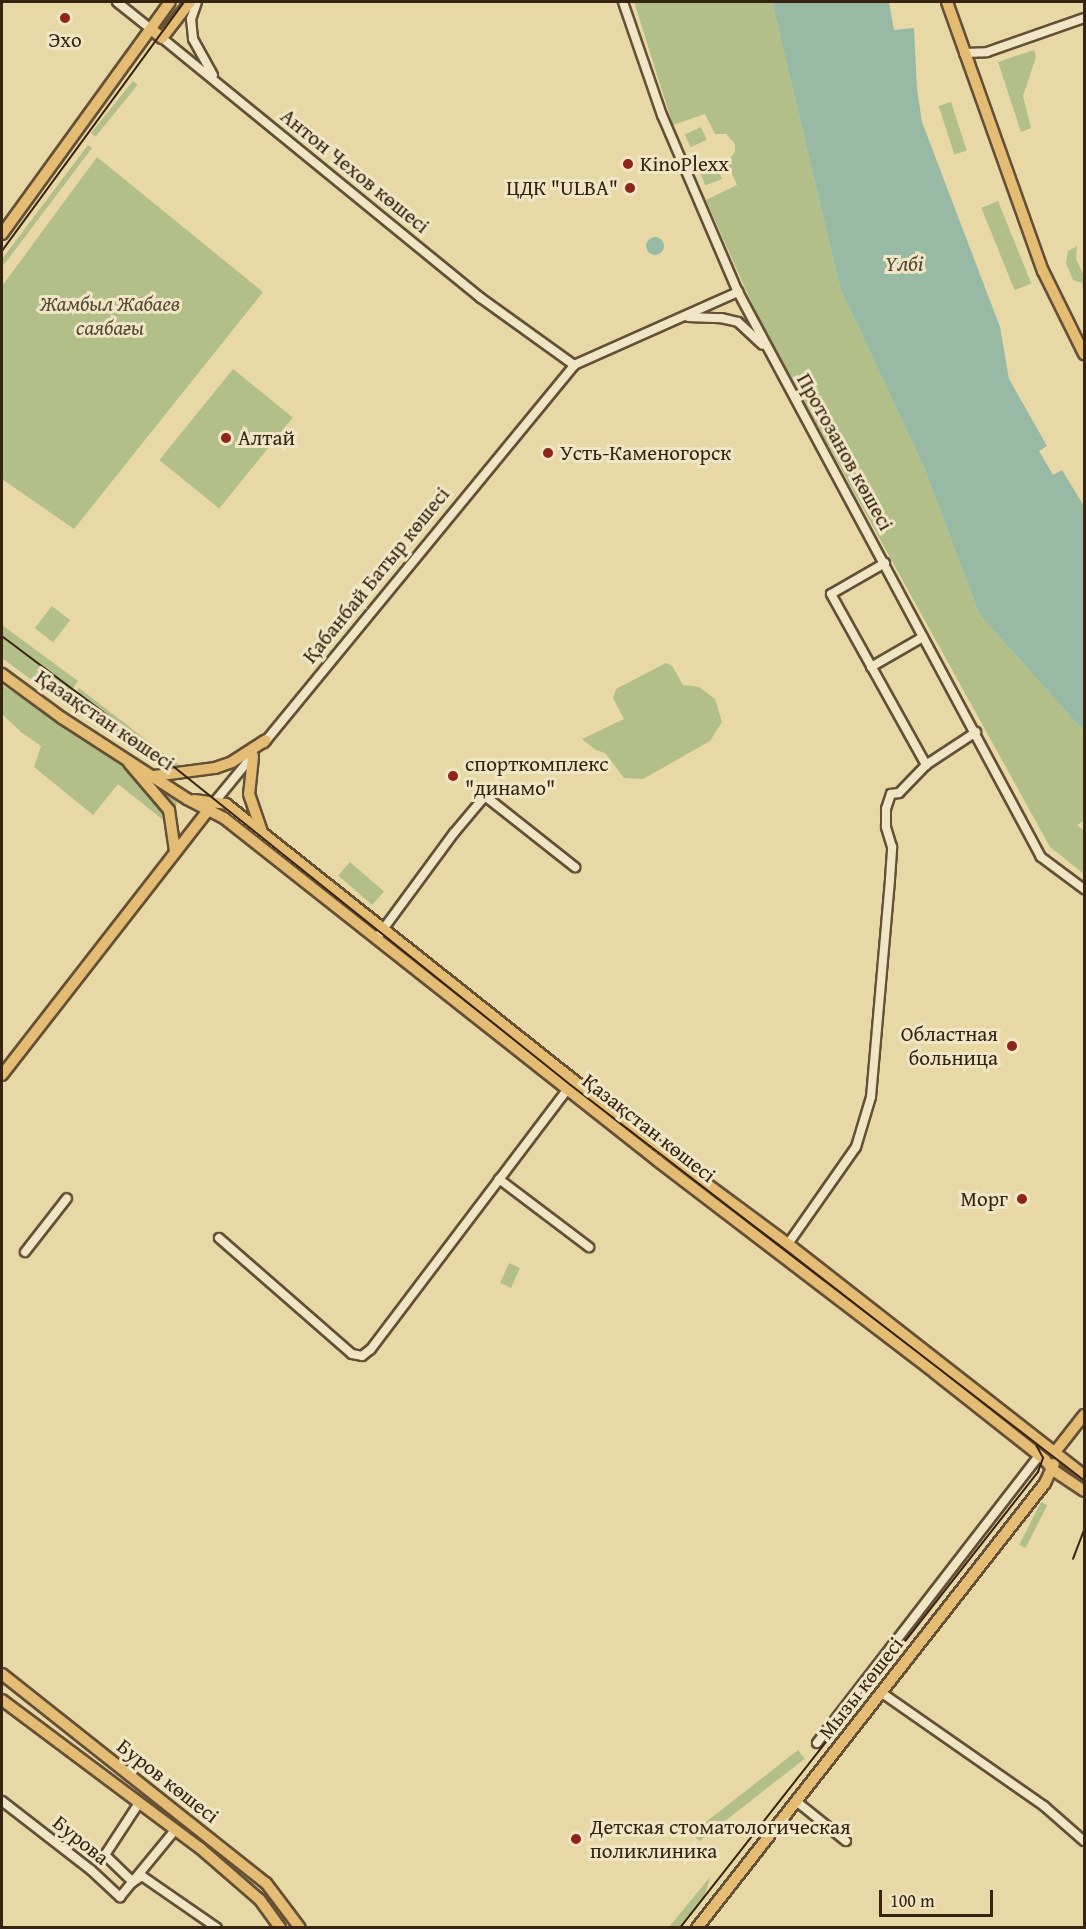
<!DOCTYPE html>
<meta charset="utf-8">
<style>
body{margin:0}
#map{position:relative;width:1086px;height:1929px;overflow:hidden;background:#e8d8a6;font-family:"Gentium Book Plus",serif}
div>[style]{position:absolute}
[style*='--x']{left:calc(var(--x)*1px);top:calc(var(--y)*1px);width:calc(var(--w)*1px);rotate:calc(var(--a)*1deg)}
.green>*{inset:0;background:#b3bf89;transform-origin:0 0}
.water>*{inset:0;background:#98baa4}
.round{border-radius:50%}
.roads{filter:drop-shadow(2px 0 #635036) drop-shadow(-2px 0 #635036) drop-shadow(0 2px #635036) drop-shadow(0 -2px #635036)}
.minor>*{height:8px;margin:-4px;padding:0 4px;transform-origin:4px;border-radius:4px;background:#f0e6c5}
.major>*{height:10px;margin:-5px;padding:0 5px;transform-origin:5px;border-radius:5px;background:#e4bc73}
.tram>*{height:1.5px;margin:-0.75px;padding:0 0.75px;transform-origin:0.75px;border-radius:0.75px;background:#372311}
.dots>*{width:16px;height:16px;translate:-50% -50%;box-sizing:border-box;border:3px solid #f0e6c5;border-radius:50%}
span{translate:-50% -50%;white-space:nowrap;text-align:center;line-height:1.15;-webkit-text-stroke:6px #f0e6c5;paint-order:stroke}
.poi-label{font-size:21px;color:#372311}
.left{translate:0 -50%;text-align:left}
.right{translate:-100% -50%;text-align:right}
.street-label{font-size:21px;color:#372311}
.park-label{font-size:21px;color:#564a2f;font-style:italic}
.water-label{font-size:22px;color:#4f4936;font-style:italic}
.frame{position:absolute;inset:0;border:3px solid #372311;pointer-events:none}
.scale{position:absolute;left:879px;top:1890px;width:114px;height:27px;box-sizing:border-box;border:3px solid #372311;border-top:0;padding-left:8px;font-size:18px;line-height:21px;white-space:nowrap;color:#372311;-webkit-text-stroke:4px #f0e6c5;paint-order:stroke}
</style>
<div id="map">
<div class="green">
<i style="clip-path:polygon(634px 2px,772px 2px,840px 288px,925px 470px,979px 614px,1078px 725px,1084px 729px,1084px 821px,1077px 825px,1084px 831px,1084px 874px,1050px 847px,761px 324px,706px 200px,737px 185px,727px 162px,735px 152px,735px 144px,726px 134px,715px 134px,705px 114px,673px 125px)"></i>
<i style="clip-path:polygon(1034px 50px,1036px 57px,1023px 96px,1031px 128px,1021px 132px,998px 62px)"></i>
<i style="left:133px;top:81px;width:6px;height:67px;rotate:39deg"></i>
<i style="left:951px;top:102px;width:51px;height:13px;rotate:72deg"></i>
<i style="left:701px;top:127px;width:14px;height:18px;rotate:65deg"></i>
<i style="left:88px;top:145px;width:5px;height:146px;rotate:37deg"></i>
<i style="clip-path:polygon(97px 157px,263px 292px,74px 529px,2px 479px,2px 286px)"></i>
<i style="left:717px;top:166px;width:14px;height:18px;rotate:69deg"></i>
<i style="left:998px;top:201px;width:89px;height:18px;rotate:68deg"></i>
<i style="clip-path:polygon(1077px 246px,1076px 259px,1084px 276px,1084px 296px,1082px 283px,1073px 280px,1066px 263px,1068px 251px)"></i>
<i style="left:233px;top:369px;width:77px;height:117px;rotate:39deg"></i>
<i style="left:52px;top:606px;width:23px;height:28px;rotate:38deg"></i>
<i style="clip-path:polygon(2px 625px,78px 681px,67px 697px,57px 699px,2px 658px)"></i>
<i style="clip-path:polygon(666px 663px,672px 666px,683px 685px,699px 687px,715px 699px,722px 722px,710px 741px,643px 779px,624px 778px,605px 753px,596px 750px,582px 739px,624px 719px,613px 698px,616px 689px)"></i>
<i style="clip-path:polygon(2px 685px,175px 797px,177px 804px,167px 823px,118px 784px,93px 815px,34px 767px,41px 746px,21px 732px,2px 714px)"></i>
<i style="clip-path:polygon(79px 688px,188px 772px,175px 773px,167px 768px,73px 709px,72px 701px)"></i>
<i style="left:350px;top:862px;width:45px;height:18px;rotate:41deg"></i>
<i style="left:509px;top:1263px;width:12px;height:22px;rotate:24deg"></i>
<i style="left:1041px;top:1502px;width:7px;height:48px;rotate:27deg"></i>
<i style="left:798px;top:1750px;width:11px;height:134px;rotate:52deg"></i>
<i style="clip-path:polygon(710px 1877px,705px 1895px,680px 1927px,669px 1927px)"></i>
</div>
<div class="water">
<i style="clip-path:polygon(772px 2px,889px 2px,894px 30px,914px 28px,917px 89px,922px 122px,1000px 327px,1009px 379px,1047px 446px,1039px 451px,1053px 475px,1062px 470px,1084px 506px,1084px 729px,1078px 725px,979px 614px,925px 470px,840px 288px)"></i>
<i class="round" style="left:646px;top:237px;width:18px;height:18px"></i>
</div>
<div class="roads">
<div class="minor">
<i style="--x:117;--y:2;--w:43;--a:38.5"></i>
<i style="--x:197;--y:2;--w:18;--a:109"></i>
<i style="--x:191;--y:19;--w:20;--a:84"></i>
<i style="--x:193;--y:39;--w:41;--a:60.9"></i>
<i style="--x:623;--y:2;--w:120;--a:71"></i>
<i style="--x:662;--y:115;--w:193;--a:66.8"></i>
<i style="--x:738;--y:292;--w:641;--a:61.8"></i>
<i style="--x:1041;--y:857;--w:54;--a:36.7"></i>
<i style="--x:162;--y:38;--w:412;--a:39.2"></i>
<i style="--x:481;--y:298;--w:115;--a:35.8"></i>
<i style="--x:964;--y:53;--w:23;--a:-2"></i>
<i style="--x:987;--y:52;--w:103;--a:-19.3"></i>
<i style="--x:688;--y:317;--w:33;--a:2"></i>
<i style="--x:721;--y:318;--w:17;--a:13"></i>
<i style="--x:738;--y:322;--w:33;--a:43"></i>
<i style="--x:885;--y:563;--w:62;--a:150.1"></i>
<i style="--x:831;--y:594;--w:196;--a:60.9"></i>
<i style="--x:871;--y:667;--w:60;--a:-30"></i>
<i style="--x:264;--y:743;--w:489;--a:-50.6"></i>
<i style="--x:574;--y:365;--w:180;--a:-24"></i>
<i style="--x:212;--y:805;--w:65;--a:-50.6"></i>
<i style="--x:376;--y:939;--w:132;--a:-53.7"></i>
<i style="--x:454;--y:833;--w:48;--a:-50"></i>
<i style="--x:485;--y:796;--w:115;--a:38.3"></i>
<i style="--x:499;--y:1179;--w:113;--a:37.1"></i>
<i style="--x:219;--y:1238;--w:176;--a:41.1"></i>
<i style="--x:352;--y:1354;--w:10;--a:11"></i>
<i style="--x:362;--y:1356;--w:11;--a:-38"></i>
<i style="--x:371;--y:1349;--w:331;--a:-52.9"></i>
<i style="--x:788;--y:1244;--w:118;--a:-55"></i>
<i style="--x:856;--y:1147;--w:52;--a:-73.3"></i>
<i style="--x:871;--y:1097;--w:219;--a:-85"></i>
<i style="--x:890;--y:879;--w:32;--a:-86"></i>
<i style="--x:892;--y:847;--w:21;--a:-107"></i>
<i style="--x:886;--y:827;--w:18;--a:-90"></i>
<i style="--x:886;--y:809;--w:16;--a:-72"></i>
<i style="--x:891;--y:794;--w:8;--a:-7"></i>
<i style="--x:899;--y:793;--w:39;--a:-46"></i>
<i style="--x:926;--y:765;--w:60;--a:-33.4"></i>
<i style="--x:25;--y:1252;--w:68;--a:-52.1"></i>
<i style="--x:882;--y:1693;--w:198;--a:34.9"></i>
<i style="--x:1044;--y:1806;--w:53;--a:41.2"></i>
<i style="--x:817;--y:1743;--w:363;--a:-52.3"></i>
<i style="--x:2;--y:1801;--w:113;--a:37.8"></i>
<i style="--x:91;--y:1870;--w:40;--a:43"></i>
<i style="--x:120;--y:1897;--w:87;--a:-50.6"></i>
<i style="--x:796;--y:1801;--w:64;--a:38.7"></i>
<i style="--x:139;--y:1803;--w:62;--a:123.2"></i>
<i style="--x:105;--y:1855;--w:39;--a:44"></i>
<i style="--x:133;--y:1882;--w:11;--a:-34"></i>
<i style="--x:142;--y:1876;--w:91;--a:34.7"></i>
</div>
<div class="major">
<i style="--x:947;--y:2;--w:286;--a:70.4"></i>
<i style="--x:1043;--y:271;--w:93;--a:63.7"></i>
<i style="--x:151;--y:29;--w:14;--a:39"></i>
<i style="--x:162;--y:38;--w:46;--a:-52.1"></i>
<i style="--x:2;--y:234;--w:286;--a:-54.1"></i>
<i style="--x:2;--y:674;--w:74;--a:36.3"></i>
<i style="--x:62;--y:718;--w:149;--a:32.9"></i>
<i style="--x:187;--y:799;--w:42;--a:27.2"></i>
<i style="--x:224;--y:818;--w:553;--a:38.32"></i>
<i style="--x:658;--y:1161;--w:349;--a:37.4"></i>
<i style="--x:935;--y:1373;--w:140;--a:38.3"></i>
<i style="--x:1045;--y:1460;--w:13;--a:51"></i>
<i style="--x:1053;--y:1470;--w:37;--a:34"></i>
<i style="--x:253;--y:757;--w:37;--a:96"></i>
<i style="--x:249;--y:794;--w:39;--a:71"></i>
<i style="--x:129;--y:763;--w:62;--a:49.6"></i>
<i style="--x:169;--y:810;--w:41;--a:81.7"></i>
<i style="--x:154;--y:776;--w:62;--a:-7.5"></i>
<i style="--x:215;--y:768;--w:18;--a:-19"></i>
<i style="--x:232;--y:762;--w:40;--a:-32.9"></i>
<i style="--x:194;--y:800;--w:32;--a:7"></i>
<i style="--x:226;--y:804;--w:561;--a:38.48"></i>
<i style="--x:665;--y:1153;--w:153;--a:36.5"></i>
<i style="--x:788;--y:1244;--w:375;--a:38"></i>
<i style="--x:2;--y:1075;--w:336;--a:-52.1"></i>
<i style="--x:1055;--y:1452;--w:47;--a:-51.9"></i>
<i style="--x:2;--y:1674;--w:337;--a:38.4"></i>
<i style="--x:266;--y:1883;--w:56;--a:52.9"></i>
<i style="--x:2;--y:1700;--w:247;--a:36.8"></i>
<i style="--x:200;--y:1848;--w:79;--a:40.9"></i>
<i style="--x:260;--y:1900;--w:34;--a:54"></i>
<i style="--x:697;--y:1928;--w:565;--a:-51.97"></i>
<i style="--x:1045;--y:1483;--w:21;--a:-65"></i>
</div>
</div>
<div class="tram">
<i style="--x:2;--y:251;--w:308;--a:-53.8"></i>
<i style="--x:2;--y:636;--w:181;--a:36.9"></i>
<i style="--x:147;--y:745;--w:543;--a:38.73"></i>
<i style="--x:571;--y:1085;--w:647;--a:37.6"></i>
<i style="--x:1073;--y:1559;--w:31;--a:-69"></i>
<i style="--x:680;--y:1928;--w:580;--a:-51.86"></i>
<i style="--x:1038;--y:1472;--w:15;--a:-70"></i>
<i style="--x:1043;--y:1458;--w:13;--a:-119"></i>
</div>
<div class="dots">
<i style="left:65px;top:18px;background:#8f2418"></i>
<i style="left:628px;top:164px;background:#8f2418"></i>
<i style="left:630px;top:188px;background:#8f2418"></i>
<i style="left:226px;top:438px;background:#8f2418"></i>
<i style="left:548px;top:453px;background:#8f2418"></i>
<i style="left:453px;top:776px;background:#8f2418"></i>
<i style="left:1012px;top:1046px;background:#8f2418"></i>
<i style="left:1022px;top:1199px;background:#8f2418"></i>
<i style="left:576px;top:1839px;background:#8f2418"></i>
</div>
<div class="poi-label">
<span style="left:65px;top:40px">Эхо</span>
<span class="left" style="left:640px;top:164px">KinoPlexx</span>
<span class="right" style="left:618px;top:188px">ЦДК "ULBA"</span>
<span class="left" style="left:238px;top:438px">Алтай</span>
<span class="left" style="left:560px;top:453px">Усть-Каменогорск</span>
<span class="left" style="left:465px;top:776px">спорткомплекс<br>"динамо"</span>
<span class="right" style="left:998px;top:1046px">Областная<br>больница</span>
<span class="right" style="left:1008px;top:1199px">Морг</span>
<span class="left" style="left:590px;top:1839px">Детская стоматологическая<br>поликлиника</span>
</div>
<div class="street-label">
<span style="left:355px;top:171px;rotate:39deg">Антон Чехов көшесі</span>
<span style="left:845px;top:452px;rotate:61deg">Протозанов көшесі</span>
<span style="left:376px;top:575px;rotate:-51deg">Қабанбай Батыр көшесі</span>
<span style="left:105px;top:720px;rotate:34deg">Қазақстан көшесі</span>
<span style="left:649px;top:1128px;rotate:38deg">Қазақстан көшесі</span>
<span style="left:861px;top:1688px;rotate:-52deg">Мызы көшесі</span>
<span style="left:168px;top:1781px;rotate:38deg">Буров көшесі</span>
<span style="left:81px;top:1840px;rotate:39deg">Бурова</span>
</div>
<div class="park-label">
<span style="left:110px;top:316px">Жамбыл Жабаев<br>саябағы</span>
</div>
<div class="water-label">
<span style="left:904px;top:264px">Үлбі</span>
</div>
<div class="frame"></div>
<div class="scale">100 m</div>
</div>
